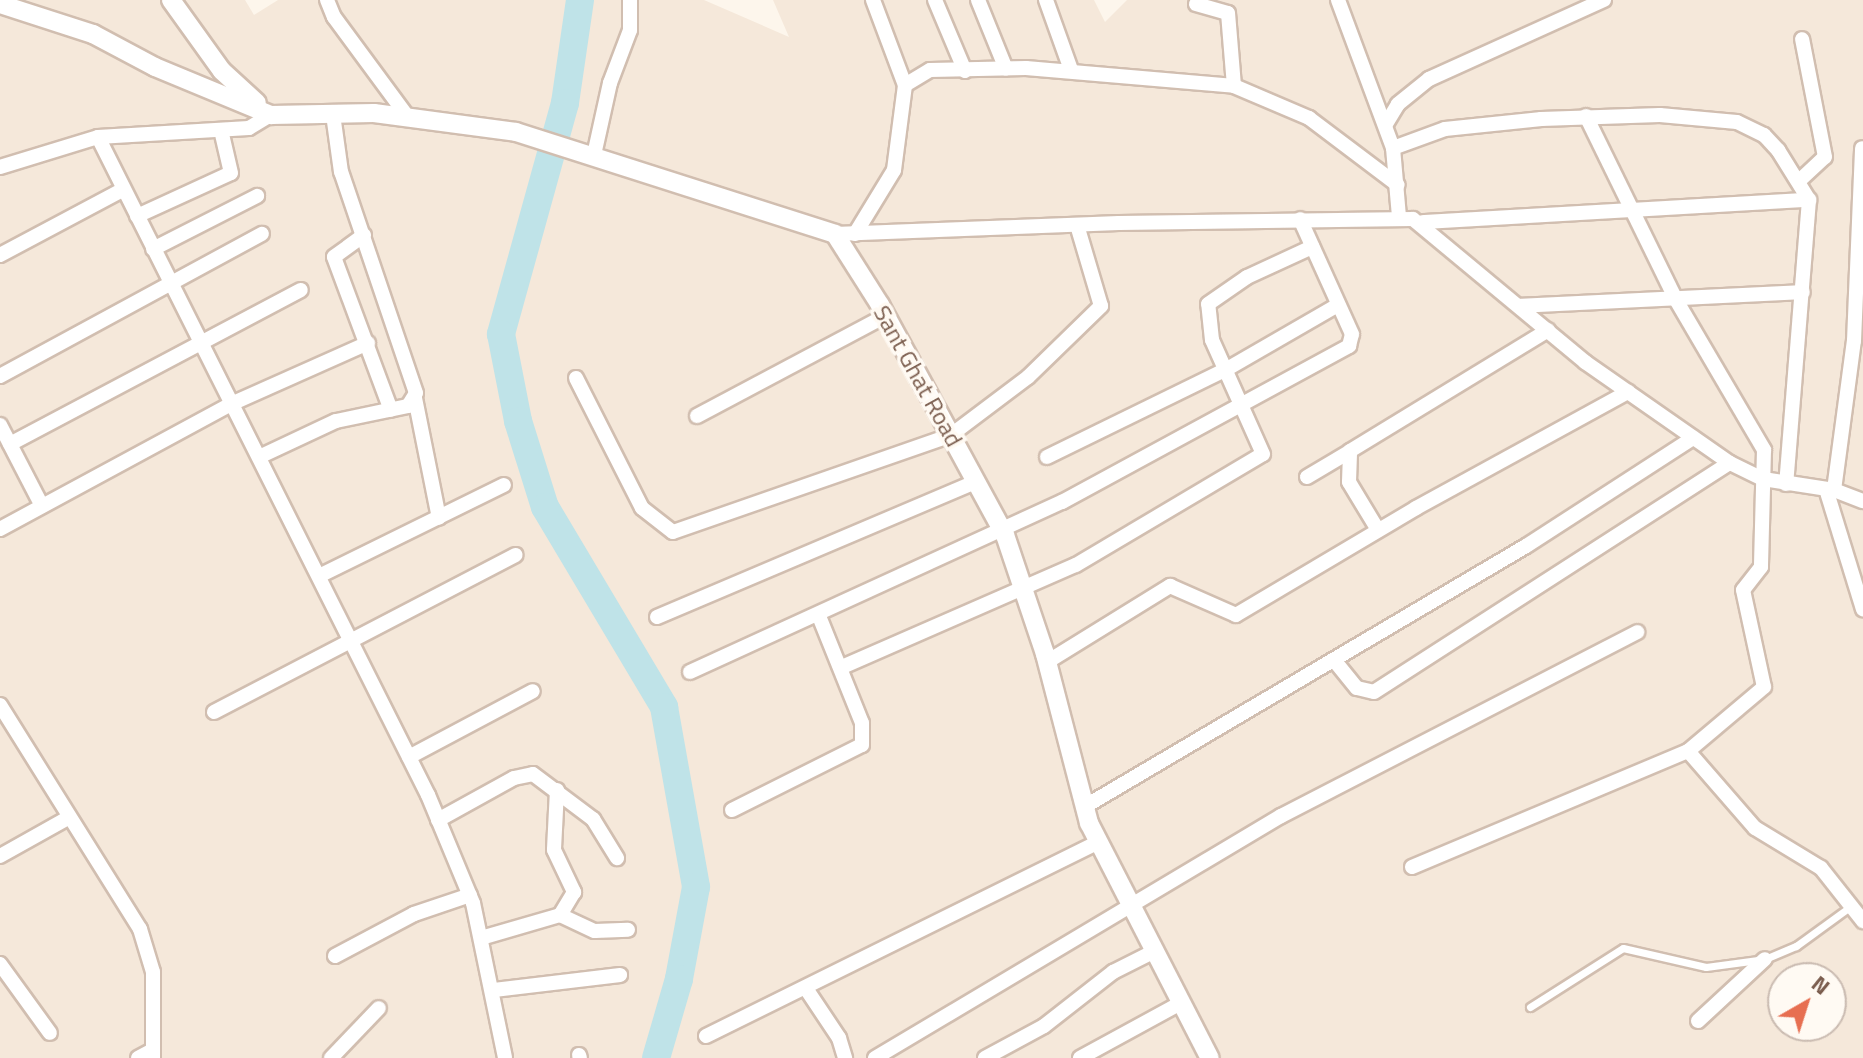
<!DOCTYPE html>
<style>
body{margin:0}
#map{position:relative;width:1863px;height:1058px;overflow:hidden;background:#fdf6ec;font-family:"Titillium Web",sans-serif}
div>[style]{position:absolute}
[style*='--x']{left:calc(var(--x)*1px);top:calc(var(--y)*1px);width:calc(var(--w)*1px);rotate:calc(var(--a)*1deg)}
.residential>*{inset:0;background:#f5e8da}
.river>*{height:28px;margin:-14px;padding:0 14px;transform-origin:14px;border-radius:14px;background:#bfe3e8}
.roads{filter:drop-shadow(2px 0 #d1beb0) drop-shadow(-2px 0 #d1beb0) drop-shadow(0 2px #d1beb0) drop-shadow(0 -2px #d1beb0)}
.service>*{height:7px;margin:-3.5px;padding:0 3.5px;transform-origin:3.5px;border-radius:3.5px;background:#fff}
.minor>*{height:14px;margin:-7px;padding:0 7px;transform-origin:7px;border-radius:7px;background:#fff}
.tertiary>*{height:18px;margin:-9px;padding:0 9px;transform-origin:9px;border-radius:9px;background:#fff}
span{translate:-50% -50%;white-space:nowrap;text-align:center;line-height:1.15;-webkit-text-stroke:7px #fffaf3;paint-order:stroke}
.street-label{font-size:24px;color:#7a5c4d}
.north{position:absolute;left:1767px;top:962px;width:80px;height:80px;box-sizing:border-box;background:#fffaf3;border:2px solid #cabbb1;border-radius:50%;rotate:39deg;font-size:22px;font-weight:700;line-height:32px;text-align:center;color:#7a5c4d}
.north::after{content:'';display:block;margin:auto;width:28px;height:36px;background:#e76f51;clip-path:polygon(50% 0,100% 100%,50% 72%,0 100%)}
</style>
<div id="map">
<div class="residential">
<i style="clip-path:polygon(evenodd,0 0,245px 0,254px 15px,278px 0,704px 0,789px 37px,773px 0,1094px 0,1105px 22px,1127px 0,1863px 0,1863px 1058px,0 1058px,0 0,1783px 978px,1831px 978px,1831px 1026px,1783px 1026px,1783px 978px)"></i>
</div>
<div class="river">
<i style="--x:580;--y:0;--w:104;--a:98.3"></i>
<i style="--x:565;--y:103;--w:240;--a:105.5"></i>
<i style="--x:501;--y:334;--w:89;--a:78.9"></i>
<i style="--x:518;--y:421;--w:90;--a:72.6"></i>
<i style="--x:545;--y:507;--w:233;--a:59.2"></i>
<i style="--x:664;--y:707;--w:183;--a:79.9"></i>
<i style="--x:696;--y:887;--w:94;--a:100.5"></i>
<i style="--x:679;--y:979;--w:82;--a:106.2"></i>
</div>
<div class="roads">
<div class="service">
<i style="--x:1530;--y:1007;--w:110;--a:-32.4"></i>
<i style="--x:1623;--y:948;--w:85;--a:12.9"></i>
<i style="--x:1706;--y:967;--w:60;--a:-7.7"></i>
<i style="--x:1765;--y:959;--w:34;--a:-23"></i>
<i style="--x:1796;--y:946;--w:68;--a:-36"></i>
</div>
<div class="minor">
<i style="--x:327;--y:0;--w:18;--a:68"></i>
<i style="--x:334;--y:17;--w:123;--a:53.6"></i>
<i style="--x:873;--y:0;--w:91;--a:69.4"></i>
<i style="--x:935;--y:0;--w:77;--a:67.1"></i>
<i style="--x:978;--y:0;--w:74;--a:67.9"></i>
<i style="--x:1046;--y:0;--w:74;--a:70.3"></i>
<i style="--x:1338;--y:0;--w:158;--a:69.6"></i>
<i style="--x:1393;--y:148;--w:69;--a:85"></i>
<i style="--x:1196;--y:4;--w:33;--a:16"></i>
<i style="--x:1228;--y:13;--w:73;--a:85.3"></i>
<i style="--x:1586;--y:116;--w:203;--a:63.9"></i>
<i style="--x:1675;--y:298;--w:176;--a:59.6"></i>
<i style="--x:1764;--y:450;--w:117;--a:91.5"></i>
<i style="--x:1761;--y:567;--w:29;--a:128"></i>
<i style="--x:1743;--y:590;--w:99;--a:77.8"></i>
<i style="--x:1764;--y:687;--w:99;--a:139.9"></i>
<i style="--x:1386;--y:124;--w:23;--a:-59"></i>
<i style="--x:1398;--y:104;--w:40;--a:-39"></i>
<i style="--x:1429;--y:79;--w:192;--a:-24.3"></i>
<i style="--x:98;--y:137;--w:736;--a:63.37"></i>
<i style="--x:428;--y:795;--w:117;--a:67.4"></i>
<i style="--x:473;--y:903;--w:158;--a:78.3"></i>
<i style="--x:1393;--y:148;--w:55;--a:-20.1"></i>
<i style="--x:1445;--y:129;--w:97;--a:-5.9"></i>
<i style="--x:1541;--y:119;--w:119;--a:-1.9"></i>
<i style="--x:1660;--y:115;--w:77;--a:5.2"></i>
<i style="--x:1737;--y:122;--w:30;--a:26"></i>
<i style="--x:1764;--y:135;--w:21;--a:47"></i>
<i style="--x:1778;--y:150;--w:59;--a:58.2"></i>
<i style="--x:594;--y:155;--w:74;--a:-77.5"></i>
<i style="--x:610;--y:83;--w:57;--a:-69.3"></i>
<i style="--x:630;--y:30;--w:30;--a:-90"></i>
<i style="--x:0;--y:167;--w:102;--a:-17"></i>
<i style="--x:98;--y:137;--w:151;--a:-3.4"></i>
<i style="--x:249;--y:128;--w:26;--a:-31"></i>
<i style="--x:1799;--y:181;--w:35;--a:-43"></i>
<i style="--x:1825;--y:157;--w:120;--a:-101"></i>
<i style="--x:137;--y:216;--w:103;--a:-24.6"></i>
<i style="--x:231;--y:173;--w:44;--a:-103.1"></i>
<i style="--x:1423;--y:222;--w:387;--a:-3.3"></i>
<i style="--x:1809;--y:200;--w:285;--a:94.6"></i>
<i style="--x:835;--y:234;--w:284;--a:-2.2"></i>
<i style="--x:1119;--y:223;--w:294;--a:-0.8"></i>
<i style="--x:1413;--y:219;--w:224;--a:39.7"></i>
<i style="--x:1585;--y:362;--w:177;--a:34.9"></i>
<i style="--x:1730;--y:463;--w:37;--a:26"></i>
<i style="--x:1763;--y:479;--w:72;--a:8.8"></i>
<i style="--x:1834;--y:490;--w:31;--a:21"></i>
<i style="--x:855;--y:234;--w:75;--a:-58.6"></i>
<i style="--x:894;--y:170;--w:86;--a:-82.6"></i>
<i style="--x:905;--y:85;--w:29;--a:-31"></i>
<i style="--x:930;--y:70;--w:96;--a:-1.2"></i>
<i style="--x:1026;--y:68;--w:209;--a:4.9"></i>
<i style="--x:1234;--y:86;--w:82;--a:23.1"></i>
<i style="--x:1309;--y:118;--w:111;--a:37"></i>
<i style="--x:364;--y:235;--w:37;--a:144"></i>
<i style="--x:334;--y:257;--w:163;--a:69.6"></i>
<i style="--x:153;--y:249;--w:117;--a:-27"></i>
<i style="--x:0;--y:255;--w:140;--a:-28"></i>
<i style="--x:1519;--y:306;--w:284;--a:-2.8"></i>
<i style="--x:0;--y:376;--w:298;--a:-28.5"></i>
<i style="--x:576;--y:378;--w:146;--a:63.1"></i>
<i style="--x:642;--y:508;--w:39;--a:38"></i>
<i style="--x:673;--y:532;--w:294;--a:-19.2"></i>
<i style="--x:951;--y:435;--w:96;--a:-37"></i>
<i style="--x:1028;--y:377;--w:102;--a:-44.2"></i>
<i style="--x:1101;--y:306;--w:84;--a:-106.5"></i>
<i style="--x:415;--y:398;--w:122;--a:78.7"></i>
<i style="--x:697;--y:416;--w:213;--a:-28"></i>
<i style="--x:0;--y:425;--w:91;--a:62.6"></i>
<i style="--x:10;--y:444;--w:329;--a:-27.9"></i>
<i style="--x:259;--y:457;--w:85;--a:-25.1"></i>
<i style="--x:336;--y:421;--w:74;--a:-11.8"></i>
<i style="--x:408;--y:406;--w:15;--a:-58"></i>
<i style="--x:416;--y:393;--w:233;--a:-108.7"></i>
<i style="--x:341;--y:172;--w:59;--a:-97.9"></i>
<i style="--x:1047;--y:457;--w:200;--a:-26.1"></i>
<i style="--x:1227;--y:369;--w:128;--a:-30"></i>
<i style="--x:1307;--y:477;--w:49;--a:-30.8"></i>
<i style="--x:1826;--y:489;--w:126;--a:72.9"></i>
<i style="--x:1834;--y:490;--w:150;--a:-82.4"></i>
<i style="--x:1854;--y:341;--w:193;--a:-87.6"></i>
<i style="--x:0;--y:529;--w:263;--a:-28.4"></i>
<i style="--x:231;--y:404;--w:150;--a:-24"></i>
<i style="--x:1378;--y:530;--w:56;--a:-121.1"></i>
<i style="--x:1349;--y:482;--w:31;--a:-88"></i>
<i style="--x:1350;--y:451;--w:232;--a:-31.4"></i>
<i style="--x:319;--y:576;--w:206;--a:-26.2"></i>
<i style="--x:657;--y:617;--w:345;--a:-23"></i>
<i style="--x:1334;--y:660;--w:36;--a:51"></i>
<i style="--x:1357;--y:688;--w:17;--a:13"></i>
<i style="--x:1374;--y:692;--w:423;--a:-32.8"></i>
<i style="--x:1047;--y:662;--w:145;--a:-31.7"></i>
<i style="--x:1170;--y:586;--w:72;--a:23.7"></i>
<i style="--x:1236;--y:615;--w:209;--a:-30.7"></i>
<i style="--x:1416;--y:508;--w:242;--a:-28.7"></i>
<i style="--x:842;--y:667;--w:255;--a:-23.6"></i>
<i style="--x:1076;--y:565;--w:217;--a:-30.7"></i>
<i style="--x:1263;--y:454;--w:125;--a:-114.1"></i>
<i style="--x:1212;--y:340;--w:36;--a:-96"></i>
<i style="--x:1208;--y:304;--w:47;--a:-34.7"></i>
<i style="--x:1247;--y:277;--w:72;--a:-24.8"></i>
<i style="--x:690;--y:672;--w:409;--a:-24.6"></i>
<i style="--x:1062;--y:502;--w:327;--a:-28.5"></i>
<i style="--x:1349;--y:346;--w:12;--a:-76"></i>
<i style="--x:1352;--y:334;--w:126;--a:-114.3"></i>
<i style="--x:0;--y:705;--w:264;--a:58"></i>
<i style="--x:140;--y:929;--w:45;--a:73.2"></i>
<i style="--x:153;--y:972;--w:86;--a:90"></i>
<i style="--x:214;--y:712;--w:340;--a:-27.5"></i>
<i style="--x:409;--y:757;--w:140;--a:-28"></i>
<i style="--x:557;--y:790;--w:60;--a:92.9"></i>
<i style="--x:554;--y:850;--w:47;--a:64.5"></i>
<i style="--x:574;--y:892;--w:27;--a:121"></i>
<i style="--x:1084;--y:807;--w:513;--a:-30.56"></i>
<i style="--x:1526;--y:546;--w:199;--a:-32.9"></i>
<i style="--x:732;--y:810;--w:145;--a:-26.6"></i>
<i style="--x:862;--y:745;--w:22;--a:-90"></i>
<i style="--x:862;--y:723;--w:115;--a:-111.9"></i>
<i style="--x:438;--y:820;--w:87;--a:-28.9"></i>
<i style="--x:514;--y:778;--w:19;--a:-12"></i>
<i style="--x:533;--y:774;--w:75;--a:36.9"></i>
<i style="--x:593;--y:819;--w:46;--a:58.4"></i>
<i style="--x:0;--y:856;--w:78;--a:-29.2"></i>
<i style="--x:1412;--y:867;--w:299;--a:-22.8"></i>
<i style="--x:1688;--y:751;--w:102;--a:49"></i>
<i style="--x:1755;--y:828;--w:77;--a:31.2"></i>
<i style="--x:1821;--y:868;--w:68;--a:51.6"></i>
<i style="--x:481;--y:938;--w:82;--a:-16.2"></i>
<i style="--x:560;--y:915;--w:38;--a:25"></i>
<i style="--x:595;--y:931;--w:33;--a:-2"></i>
<i style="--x:335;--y:956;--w:89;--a:-28"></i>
<i style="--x:414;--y:914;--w:59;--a:-18.7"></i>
<i style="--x:0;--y:964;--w:85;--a:54.1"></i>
<i style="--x:494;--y:990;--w:127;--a:-6.8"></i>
<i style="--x:807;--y:990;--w:58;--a:56.3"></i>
<i style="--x:839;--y:1038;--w:21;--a:73"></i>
<i style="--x:1698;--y:1021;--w:91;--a:-42.8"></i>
<i style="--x:706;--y:1036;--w:437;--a:-26.3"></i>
<i style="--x:579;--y:1055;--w:3;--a:72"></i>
<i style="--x:138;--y:1058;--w:17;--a:-28"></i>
<i style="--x:331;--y:1058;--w:69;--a:-46.2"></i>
<i style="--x:875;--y:1058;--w:473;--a:-30.8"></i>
<i style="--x:1281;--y:816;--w:401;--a:-27.3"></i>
<i style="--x:985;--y:1058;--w:67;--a:-28.5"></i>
<i style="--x:1044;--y:1026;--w:88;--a:-38"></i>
<i style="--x:1113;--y:972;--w:45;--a:-26.6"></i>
<i style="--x:1080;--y:1058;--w:115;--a:-28.6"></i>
</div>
<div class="tertiary">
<i style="--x:171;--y:0;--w:87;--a:54.3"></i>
<i style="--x:222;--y:71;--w:47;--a:42.4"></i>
<i style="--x:0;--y:4;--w:98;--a:17.9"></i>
<i style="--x:93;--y:34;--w:70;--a:28"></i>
<i style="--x:155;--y:67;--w:126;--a:22.5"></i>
<i style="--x:271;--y:115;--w:103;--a:-1.1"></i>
<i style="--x:374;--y:113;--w:143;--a:7.6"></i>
<i style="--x:516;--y:132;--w:335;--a:17.7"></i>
<i style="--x:835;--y:234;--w:84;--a:57.6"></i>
<i style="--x:880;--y:305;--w:262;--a:61.5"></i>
<i style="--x:1005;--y:535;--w:126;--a:71.4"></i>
<i style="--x:1045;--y:654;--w:175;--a:75.4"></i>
<i style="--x:1089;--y:823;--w:264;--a:62.8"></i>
</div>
</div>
<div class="street-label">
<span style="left:918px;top:376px;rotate:61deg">Sant Ghat Road</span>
</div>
<div class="north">N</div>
</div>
